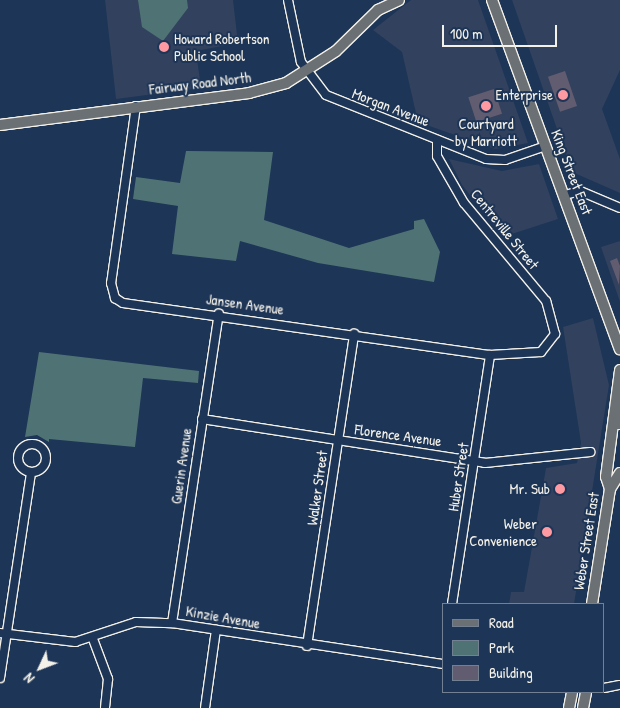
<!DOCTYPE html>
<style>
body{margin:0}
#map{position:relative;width:620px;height:708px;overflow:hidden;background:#1d3557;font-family:"Patrick Hand",sans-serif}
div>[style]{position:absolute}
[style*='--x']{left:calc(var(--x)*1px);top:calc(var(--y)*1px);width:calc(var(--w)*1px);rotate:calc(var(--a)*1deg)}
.built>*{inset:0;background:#31415e}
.green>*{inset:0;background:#4f7374}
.building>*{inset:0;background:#615c70;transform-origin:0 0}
.roads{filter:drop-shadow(1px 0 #f4f1e8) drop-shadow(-1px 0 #f4f1e8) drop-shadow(0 1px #f4f1e8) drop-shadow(0 -1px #f4f1e8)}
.minor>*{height:8px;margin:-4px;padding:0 4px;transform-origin:4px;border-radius:4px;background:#1d3557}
.minor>.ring{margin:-4px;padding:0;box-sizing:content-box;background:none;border:8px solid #1d3557;border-radius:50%}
.major>*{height:10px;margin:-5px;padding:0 5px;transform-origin:5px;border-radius:5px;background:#6b7074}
.highway>*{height:11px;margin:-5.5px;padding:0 5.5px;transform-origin:5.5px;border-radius:5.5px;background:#6b7074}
.dots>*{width:14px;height:14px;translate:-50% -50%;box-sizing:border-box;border:2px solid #1d3557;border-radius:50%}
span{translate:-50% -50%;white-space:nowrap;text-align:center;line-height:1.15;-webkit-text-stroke:4px #1d3557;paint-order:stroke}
.poi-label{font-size:15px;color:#f4f1e8}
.left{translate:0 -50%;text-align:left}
.right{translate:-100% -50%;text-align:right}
.street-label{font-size:15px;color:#f4f1e8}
.legend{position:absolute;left:442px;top:603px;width:162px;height:90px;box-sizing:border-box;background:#1d3557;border:1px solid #738091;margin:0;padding:6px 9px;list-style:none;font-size:15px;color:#f4f1e8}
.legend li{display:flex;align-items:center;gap:10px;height:25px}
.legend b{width:25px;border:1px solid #738091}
.north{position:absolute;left:15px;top:643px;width:50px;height:50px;-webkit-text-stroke:4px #1d3557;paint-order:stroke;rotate:227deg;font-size:14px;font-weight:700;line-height:20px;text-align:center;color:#f4f1e8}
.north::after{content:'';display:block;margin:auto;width:18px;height:22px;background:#f4f1e8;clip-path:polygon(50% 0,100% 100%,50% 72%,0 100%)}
.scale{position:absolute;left:442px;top:25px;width:115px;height:22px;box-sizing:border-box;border:2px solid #f4f1e8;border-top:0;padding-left:6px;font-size:15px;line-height:18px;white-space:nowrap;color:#f4f1e8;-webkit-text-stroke:4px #1d3557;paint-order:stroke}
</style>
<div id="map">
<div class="built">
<i style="clip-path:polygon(105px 0,233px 0,238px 43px,196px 51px,201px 88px,116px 99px)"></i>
<i style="clip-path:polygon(411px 0,478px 0,528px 143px,495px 149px,418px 122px,402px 52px,373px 30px)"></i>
<i style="clip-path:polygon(512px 0,620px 0,620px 70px,602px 109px,620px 159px,620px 193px,572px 172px)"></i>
<i style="clip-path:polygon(449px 159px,502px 171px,539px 164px,558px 219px,503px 237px,462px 185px)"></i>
<i style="clip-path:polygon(620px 241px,620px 302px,601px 247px)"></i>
<i style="clip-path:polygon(593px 318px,609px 385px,574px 604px,509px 604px,511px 592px,524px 592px,546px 468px,577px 463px,581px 443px,563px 327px)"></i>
</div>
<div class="green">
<i style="clip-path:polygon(138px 0,187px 0,188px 8px,163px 41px,142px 27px)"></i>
<i style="clip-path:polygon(186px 151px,273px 152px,264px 220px,349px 248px,414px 229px,414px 221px,424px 219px,440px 252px,434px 282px,318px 263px,240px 241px,236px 261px,172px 254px,178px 206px,133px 199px,136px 177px,180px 183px)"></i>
<i style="clip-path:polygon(39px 352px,199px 371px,198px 383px,143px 378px,135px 447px,49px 439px,49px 442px,37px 435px,25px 437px)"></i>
</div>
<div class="building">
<i style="left:565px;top:71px;width:37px;height:18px;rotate:71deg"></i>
<i style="left:494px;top:89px;width:26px;height:27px;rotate:72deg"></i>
<i style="clip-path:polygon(617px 258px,620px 266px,619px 285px,610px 261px)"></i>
</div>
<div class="roads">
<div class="minor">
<i style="--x:288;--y:0;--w:63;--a:78.2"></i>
<i style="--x:301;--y:62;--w:41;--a:52.9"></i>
<i style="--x:326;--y:95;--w:172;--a:21.8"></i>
<i style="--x:486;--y:159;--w:19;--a:3"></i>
<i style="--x:505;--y:160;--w:43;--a:-18.9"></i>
<i style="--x:136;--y:106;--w:179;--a:98"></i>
<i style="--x:111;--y:283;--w:16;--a:75"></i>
<i style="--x:115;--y:298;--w:9;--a:32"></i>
<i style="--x:123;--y:303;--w:371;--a:8.1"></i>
<i style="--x:490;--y:355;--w:51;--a:-3.4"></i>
<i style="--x:541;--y:352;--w:23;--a:-52"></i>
<i style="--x:555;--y:334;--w:34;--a:-105"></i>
<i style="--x:546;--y:301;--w:128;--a:-129.9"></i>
<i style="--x:464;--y:203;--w:54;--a:-119.9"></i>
<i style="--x:437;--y:156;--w:16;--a:-90"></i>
<i style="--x:565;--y:195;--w:16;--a:-15"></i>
<i style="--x:580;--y:191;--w:43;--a:23"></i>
<i style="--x:202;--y:419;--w:286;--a:8.8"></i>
<i style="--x:485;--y:463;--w:106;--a:-6"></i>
<i class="ring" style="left:18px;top:444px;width:20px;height:20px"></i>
<i style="--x:452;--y:604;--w:252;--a:-81.3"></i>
<i style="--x:172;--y:623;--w:313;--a:-81.4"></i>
<i style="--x:0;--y:633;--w:76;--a:6.8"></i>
<i style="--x:75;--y:642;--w:64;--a:-18.2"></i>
<i style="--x:136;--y:622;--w:36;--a:2"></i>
<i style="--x:172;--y:623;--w:275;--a:8.6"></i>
<i style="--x:93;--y:639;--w:43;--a:69.4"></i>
<i style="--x:108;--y:679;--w:29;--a:96"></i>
<i style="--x:307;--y:646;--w:316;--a:-81.4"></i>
<i style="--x:0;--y:678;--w:208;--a:-81.4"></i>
<i style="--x:604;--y:688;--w:16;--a:-11"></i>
<i style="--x:205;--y:708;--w:79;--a:-82"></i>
</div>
<div class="major">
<i style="--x:492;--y:0;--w:372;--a:69.9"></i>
<i style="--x:0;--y:125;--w:251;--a:-7.3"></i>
<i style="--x:249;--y:93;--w:38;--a:-15"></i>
<i style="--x:286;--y:83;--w:59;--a:-32.6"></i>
<i style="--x:336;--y:51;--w:59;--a:-44.3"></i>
<i style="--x:378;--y:10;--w:23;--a:-25"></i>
<i style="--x:610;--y:489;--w:19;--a:-58"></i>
<i style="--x:592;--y:604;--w:116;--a:-81.1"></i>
<i style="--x:610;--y:489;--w:13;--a:-108"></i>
<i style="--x:606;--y:477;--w:108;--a:-82.5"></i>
<i style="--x:569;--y:708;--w:16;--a:-79"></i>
<i style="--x:583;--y:708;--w:16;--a:-79"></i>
</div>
<div class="highway">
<i style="--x:616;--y:413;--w:4;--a:0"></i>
<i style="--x:615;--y:423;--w:5;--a:0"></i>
</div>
</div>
<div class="dots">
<i style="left:164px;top:47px;background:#ff9aa2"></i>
<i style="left:563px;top:95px;background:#ff9aa2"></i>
<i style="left:486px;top:106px;background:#ff9aa2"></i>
<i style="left:560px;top:489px;background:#ff9aa2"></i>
<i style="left:547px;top:532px;background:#ff9aa2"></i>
</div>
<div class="poi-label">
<span class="left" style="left:174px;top:47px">Howard Robertson<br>Public School</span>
<span class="right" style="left:553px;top:95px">Enterprise</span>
<span style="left:486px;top:132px">Courtyard<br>by Marriott</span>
<span class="right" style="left:550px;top:489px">Mr. Sub</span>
<span class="right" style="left:537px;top:532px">Weber<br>Convenience</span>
</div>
<div class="street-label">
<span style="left:200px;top:83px;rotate:-7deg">Fairway Road North</span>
<span style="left:391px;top:107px;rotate:21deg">Morgan Avenue</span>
<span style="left:572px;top:172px;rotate:69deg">King Street East</span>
<span style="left:505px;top:229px;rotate:51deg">Centreville Street</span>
<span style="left:245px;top:304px;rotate:8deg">Jansen Avenue</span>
<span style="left:398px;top:435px;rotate:8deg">Florence Avenue</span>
<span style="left:181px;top:466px;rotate:-82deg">Guerin Avenue</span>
<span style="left:458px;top:477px;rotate:-81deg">Huber Street</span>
<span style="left:317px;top:488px;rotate:-82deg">Walker Street</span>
<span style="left:586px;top:541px;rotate:-81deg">Weber Street East</span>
<span style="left:223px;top:617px;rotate:10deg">Kinzie Avenue</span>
</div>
<ul class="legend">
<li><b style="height:6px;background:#6b7074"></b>Road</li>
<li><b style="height:14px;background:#4f7374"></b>Park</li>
<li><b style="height:14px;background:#615c70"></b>Building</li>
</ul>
<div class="north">N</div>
<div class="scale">100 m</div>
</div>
